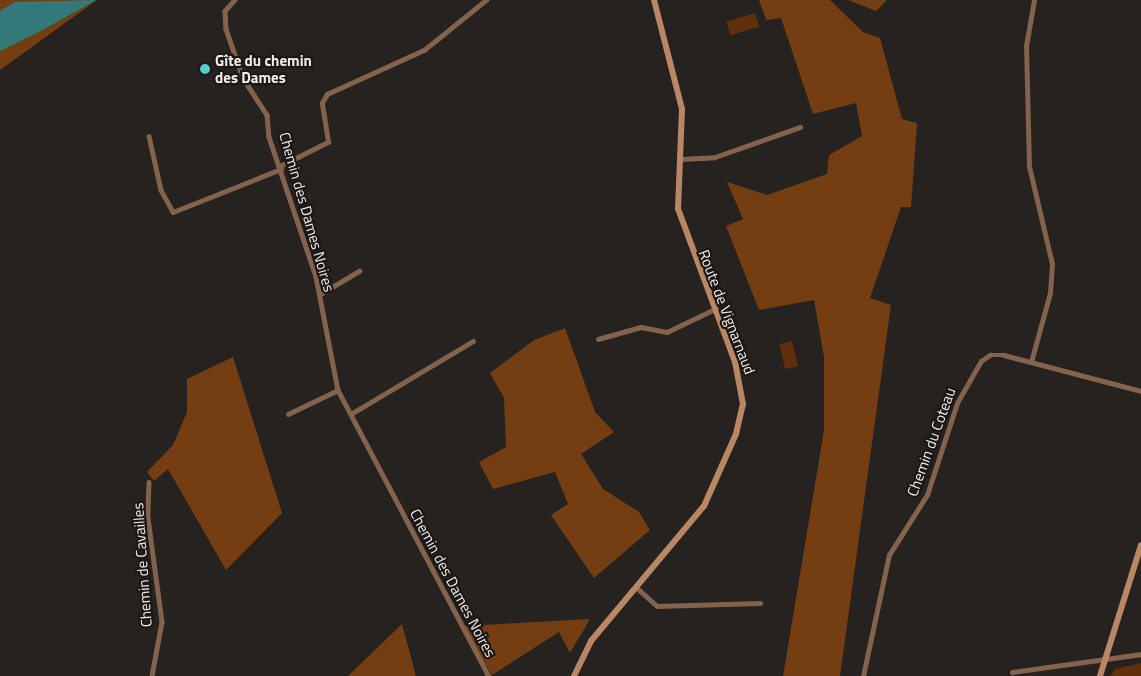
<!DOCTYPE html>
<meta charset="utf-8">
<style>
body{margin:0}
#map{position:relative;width:1141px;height:676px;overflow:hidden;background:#26221f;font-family:"Titillium Web",sans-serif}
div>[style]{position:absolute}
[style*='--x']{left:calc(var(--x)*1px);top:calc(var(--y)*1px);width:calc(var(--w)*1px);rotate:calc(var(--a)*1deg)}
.green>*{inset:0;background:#5f300a;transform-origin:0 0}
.forest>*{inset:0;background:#743e12}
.water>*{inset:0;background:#33797a}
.stream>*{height:1px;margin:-0.5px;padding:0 0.5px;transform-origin:0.5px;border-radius:0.5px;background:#33797a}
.street>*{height:4.5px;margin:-2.25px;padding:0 2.25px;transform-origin:2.25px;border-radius:2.25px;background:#83634e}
.secondary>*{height:6px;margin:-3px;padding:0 3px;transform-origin:3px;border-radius:3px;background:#ba8764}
.dots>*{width:14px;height:14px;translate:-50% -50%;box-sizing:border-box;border:2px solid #1d1815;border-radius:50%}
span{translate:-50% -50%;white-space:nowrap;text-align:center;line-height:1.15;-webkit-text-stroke:4.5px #1d1815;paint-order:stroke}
.poi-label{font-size:15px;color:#f0edeb;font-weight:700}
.left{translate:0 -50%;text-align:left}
.street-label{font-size:15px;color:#f0edeb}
</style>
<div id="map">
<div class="green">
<i style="left:755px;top:13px;width:14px;height:30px;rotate:73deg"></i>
<i style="left:792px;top:341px;width:26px;height:13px;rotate:77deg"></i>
<i style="clip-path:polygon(1141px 663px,1141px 676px,1110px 676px,1115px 669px)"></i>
</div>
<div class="forest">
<i style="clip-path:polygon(0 0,97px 0,0 70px)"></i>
<i style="clip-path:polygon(759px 0,830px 0,863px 32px,880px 38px,902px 119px,917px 123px,911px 207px,901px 207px,870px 298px,891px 305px,840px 676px,783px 676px,824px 430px,824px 357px,814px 300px,759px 310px,726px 226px,743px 219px,727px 182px,767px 195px,827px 174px,829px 155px,862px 136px,856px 103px,813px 114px,781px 18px,766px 20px)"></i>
<i style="clip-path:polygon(848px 0,887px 0,876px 11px)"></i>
<i style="clip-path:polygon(565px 328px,595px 412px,614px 432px,581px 454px,603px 489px,639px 512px,650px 530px,594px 578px,551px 515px,568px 504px,555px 472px,493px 489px,479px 462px,506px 447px,504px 398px,490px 373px,534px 340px)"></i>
<i style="clip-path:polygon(233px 357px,282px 513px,226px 570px,168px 469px,154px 481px,147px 472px,173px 445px,187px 412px,187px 379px)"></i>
<i style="clip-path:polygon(590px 619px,570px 653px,559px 632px,492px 675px,463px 626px)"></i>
<i style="clip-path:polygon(402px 624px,416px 676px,348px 676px)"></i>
</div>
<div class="water">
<i style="clip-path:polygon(96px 0,41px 31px,0 51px,0 11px,15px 2px)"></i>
</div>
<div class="stream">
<i style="--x:1012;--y:676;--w:1;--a:-90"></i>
</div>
<div class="street">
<i style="--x:235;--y:0;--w:15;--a:132"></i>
<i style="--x:225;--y:11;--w:18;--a:87"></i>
<i style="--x:226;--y:29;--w:52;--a:70.9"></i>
<i style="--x:243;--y:78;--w:44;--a:57"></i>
<i style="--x:267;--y:115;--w:22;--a:85"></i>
<i style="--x:269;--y:137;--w:148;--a:71.4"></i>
<i style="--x:316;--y:277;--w:115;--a:79"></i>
<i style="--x:338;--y:390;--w:323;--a:62.2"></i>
<i style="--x:149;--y:136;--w:55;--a:77.5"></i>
<i style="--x:161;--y:190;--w:25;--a:61"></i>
<i style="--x:173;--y:212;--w:116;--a:-21.7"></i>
<i style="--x:681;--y:159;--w:34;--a:-3"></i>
<i style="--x:715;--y:157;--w:90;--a:-19.4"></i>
<i style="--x:280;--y:166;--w:54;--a:-26.6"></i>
<i style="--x:328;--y:142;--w:39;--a:-99"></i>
<i style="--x:322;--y:103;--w:10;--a:-61"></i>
<i style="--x:327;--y:94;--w:107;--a:-24.4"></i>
<i style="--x:424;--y:50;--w:80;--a:-38.9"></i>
<i style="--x:319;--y:295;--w:47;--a:-31"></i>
<i style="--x:598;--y:339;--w:45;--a:-15.6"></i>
<i style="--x:641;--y:327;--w:26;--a:11"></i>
<i style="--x:667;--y:332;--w:53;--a:-25.6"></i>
<i style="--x:1031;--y:362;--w:72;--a:-74.6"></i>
<i style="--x:1050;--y:293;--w:29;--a:-86"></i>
<i style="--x:1052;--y:264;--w:100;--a:-103.3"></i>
<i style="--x:1029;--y:167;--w:121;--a:-91.4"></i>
<i style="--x:1026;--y:46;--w:47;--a:-80.1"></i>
<i style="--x:288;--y:414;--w:55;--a:-25.6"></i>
<i style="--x:351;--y:414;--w:142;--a:-30.9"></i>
<i style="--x:149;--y:482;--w:36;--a:92"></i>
<i style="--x:148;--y:518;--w:105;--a:82.3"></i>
<i style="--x:162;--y:622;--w:55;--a:100.5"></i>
<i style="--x:636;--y:587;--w:28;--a:42"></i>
<i style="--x:657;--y:606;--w:103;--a:-1.7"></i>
<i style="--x:1012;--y:672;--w:130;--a:-7.9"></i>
<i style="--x:863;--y:676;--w:124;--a:-77.9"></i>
<i style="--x:889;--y:555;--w:71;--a:-57.7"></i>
<i style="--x:927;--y:495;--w:97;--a:-71.9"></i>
<i style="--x:957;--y:403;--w:48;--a:-60.3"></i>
<i style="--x:981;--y:361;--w:11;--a:-34"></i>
<i style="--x:990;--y:355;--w:14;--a:0"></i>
<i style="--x:1004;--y:355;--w:142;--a:14.7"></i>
</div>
<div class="secondary">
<i style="--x:574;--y:676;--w:39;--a:-64"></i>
<i style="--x:591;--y:641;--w:176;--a:-50.1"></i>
<i style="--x:704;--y:506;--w:79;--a:-66"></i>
<i style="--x:736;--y:434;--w:31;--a:-77"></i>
<i style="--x:743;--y:404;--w:43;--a:-100.8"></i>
<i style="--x:735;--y:362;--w:163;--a:-110.4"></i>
<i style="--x:678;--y:209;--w:100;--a:-87.7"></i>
<i style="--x:682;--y:109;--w:113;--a:-104.4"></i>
<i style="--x:1100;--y:676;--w:137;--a:-72.6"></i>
</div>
<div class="dots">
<i style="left:205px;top:69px;background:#52cdcf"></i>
</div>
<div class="poi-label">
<span class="left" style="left:215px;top:69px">Gîte du chemin<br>des Dames</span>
</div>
<div class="street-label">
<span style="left:307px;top:212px;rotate:74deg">Chemin des Dames Noires</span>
<span style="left:727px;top:312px;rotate:69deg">Route de Vignarnaud</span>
<span style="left:931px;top:442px;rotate:-70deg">Chemin du Coteau</span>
<span style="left:142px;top:565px;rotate:-94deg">Chemin de Cavailles</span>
<span style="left:453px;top:583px;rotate:62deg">Chemin des Dames Noires</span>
</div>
</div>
